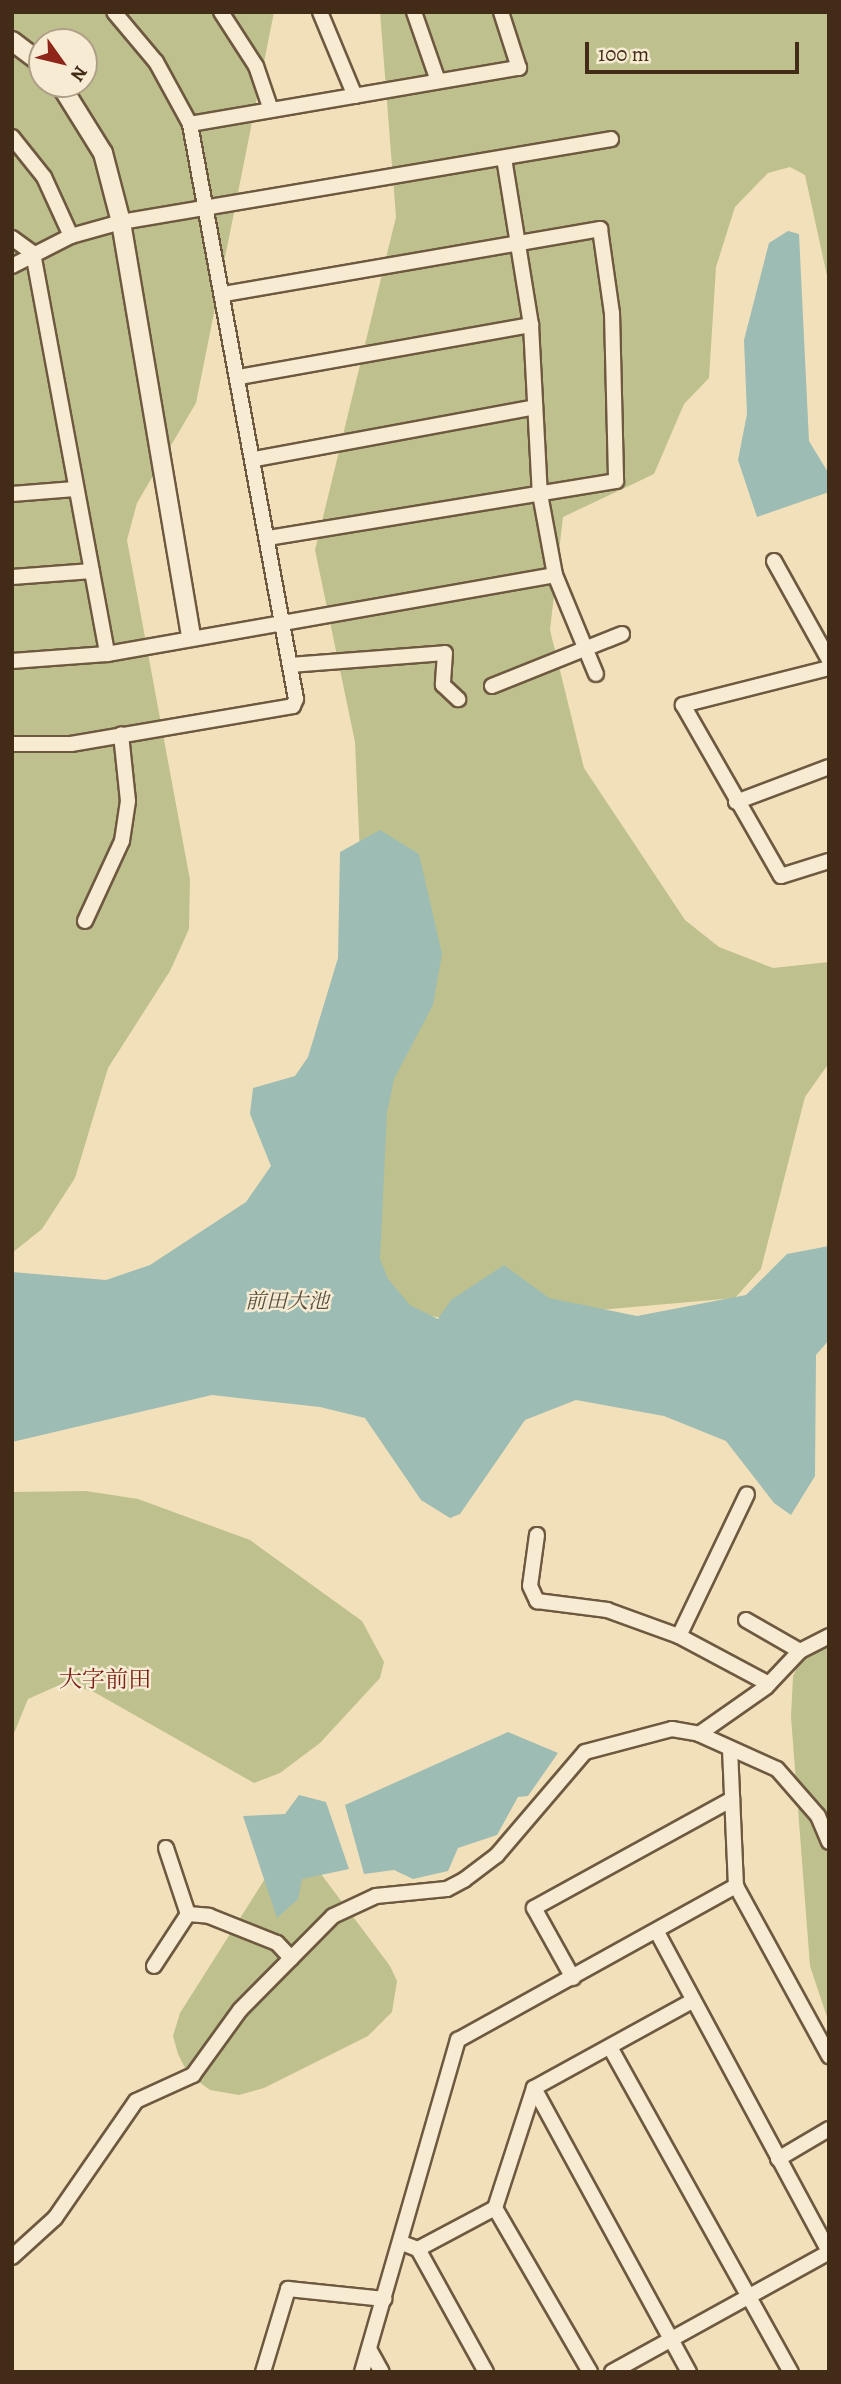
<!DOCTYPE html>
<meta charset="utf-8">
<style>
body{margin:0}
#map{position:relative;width:841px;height:2384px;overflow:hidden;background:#f2e0bb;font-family:Alegreya,"Noto Serif JP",serif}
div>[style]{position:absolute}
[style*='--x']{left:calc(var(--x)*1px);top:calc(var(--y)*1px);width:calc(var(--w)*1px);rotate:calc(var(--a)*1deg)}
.green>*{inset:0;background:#bec18d}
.water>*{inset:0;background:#9cbcb4}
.roads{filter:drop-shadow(2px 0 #6e5940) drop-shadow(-2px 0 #6e5940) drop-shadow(0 2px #6e5940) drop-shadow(0 -2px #6e5940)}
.minor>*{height:14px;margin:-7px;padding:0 7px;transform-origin:7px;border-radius:7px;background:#f7ebd3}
.tertiary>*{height:18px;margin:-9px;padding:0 9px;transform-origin:9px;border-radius:9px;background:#f7ebd3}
span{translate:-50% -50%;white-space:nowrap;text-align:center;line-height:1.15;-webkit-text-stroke:5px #f7ebd3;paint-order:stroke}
.water-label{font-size:21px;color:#58503e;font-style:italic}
.quarter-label{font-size:23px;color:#7a1f14}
.frame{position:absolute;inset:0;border:14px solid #422c17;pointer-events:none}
.north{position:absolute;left:28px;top:28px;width:70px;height:70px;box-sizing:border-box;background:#f7ebd3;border:2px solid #af9f88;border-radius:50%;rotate:124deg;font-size:19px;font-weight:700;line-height:28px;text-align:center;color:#422c17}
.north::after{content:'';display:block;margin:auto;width:24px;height:32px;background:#8f2418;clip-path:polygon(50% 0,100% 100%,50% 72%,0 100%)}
.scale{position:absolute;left:585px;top:42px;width:214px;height:32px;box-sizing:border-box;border:4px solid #422c17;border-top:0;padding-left:9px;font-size:21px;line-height:24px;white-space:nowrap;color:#422c17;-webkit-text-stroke:5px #f7ebd3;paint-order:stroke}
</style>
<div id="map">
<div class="green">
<i style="clip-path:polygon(evenodd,12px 12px,274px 12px,196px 403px,137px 503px,127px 540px,190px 880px,189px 929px,170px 971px,108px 1068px,75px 1178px,42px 1229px,12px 1253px,12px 12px,42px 42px,84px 42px,84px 84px,42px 84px,42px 42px)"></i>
<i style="clip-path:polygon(380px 12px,829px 12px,829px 285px,805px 175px,790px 167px,768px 173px,735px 207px,716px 267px,709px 378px,684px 404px,654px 474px,563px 517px,550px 630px,584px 768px,685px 920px,719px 947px,773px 968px,829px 962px,829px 1063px,805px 1097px,761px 1269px,735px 1298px,462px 1322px,380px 1306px,355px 742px,315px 550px,396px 217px)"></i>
<i style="clip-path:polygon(86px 1491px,138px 1499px,250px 1540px,362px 1621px,384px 1662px,380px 1678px,320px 1743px,280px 1773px,254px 1783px,94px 1692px,64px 1683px,28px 1699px,12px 1738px,12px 1492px)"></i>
<i style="clip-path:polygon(829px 1635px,829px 2023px,810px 1966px,791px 1717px,793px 1676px,804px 1653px)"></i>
<i style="clip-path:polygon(309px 1858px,390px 1966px,397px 1981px,392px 2012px,368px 2036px,264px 2088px,239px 2095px,210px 2090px,188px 2074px,178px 2054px,173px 2036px,180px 2013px,268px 1874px)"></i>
</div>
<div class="water">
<i style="clip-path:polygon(788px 231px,799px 234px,809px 441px,829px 474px,829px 492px,757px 517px,738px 460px,747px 414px,744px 340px,769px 243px)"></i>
<i style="clip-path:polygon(380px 830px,419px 854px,442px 954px,433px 1005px,394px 1079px,387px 1113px,380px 1259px,388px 1279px,410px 1305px,438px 1319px,451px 1300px,504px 1265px,549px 1298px,637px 1316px,746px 1295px,787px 1254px,829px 1246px,829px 1340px,816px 1355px,815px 1476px,791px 1515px,774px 1503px,726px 1441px,664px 1416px,576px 1400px,525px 1420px,460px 1514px,450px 1518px,421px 1500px,365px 1418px,320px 1407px,212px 1395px,12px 1442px,12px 1272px,106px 1280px,150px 1265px,246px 1202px,271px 1166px,250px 1114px,253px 1088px,295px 1076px,308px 1057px,338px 958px,340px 852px)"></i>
<i style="clip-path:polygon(508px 1732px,558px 1753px,528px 1796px,518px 1797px,497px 1835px,458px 1848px,448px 1871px,413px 1879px,394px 1870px,364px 1874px,345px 1805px)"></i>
<i style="clip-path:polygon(299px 1795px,326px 1802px,349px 1869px,302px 1879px,298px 1899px,277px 1918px,243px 1816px,285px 1814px)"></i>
</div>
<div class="roads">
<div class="minor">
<i style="--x:221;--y:12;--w:64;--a:57.1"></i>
<i style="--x:256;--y:66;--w:46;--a:71.2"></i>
<i style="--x:320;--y:12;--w:91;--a:67.4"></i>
<i style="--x:414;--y:12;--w:73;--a:70.8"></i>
<i style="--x:190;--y:124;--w:334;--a:-9.7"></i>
<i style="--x:519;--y:68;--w:59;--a:-107.8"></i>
<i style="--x:12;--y:137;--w:51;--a:51.3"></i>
<i style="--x:44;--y:177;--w:65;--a:65.4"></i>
<i style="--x:504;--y:158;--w:169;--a:80.8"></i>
<i style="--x:531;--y:325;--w:169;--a:87"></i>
<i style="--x:540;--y:494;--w:82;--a:79.5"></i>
<i style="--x:555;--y:575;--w:107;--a:67.5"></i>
<i style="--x:12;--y:238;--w:26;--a:36"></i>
<i style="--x:33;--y:253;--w:408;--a:79.5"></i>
<i style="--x:12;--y:266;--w:66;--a:-27"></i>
<i style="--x:71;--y:236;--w:52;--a:-15.6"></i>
<i style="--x:121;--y:222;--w:497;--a:-9.6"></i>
<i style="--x:224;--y:294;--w:382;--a:-9.8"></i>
<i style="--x:600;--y:229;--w:85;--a:81.9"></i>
<i style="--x:612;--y:313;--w:168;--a:88.6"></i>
<i style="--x:616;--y:481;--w:354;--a:170.7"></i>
<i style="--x:239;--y:377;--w:297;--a:-10.1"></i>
<i style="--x:255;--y:459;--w:285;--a:-10.5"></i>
<i style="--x:12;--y:494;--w:63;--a:-4.5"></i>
<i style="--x:774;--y:561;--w:113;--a:60.9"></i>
<i style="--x:12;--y:577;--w:80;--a:-4.3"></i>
<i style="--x:12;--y:661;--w:95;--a:-4.2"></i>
<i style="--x:107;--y:654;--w:455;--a:-10"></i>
<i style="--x:290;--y:665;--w:155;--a:-4.4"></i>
<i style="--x:445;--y:653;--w:32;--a:94"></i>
<i style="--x:443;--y:685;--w:21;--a:43"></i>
<i style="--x:829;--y:668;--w:151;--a:165.8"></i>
<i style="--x:683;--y:705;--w:197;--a:60.2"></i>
<i style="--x:781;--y:876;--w:50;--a:-17.4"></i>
<i style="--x:492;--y:686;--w:140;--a:-21.8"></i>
<i style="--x:12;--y:744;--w:59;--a:0"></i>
<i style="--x:71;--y:744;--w:225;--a:-9.7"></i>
<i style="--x:293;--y:706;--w:8;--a:-67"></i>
<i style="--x:296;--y:699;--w:585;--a:-100.45"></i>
<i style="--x:190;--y:124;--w:71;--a:-118.7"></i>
<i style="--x:156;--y:62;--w:65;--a:-130"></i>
<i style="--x:736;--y:802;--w:99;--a:-20.6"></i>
<i style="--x:85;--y:921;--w:88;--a:-65.2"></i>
<i style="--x:122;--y:841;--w:40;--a:-81.5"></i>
<i style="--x:128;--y:801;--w:67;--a:-96"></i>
<i style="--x:537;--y:1535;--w:51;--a:97.8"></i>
<i style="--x:530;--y:1586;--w:17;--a:65"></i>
<i style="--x:537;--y:1601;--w:71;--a:7.3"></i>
<i style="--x:607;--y:1610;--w:77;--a:19.9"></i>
<i style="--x:679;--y:1636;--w:102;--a:28.1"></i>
<i style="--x:746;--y:1620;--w:62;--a:29.9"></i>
<i style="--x:679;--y:1636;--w:157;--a:-64.4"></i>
<i style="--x:699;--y:1734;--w:82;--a:-35"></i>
<i style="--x:766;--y:1687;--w:50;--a:-46.6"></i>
<i style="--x:800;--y:1651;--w:33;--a:-27"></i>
<i style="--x:730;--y:1749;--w:137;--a:87.5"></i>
<i style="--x:736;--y:1886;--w:194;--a:61.3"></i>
<i style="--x:166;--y:1848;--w:70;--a:71.6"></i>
<i style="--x:657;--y:1932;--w:363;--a:61.7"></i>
<i style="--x:154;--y:1966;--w:62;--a:-56.8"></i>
<i style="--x:188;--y:1914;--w:21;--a:5"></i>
<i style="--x:209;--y:1916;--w:73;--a:21.7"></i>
<i style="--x:277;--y:1943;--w:21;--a:47"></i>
<i style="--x:573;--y:1978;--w:80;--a:-119.1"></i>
<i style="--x:534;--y:1908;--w:226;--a:-28.8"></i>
<i style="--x:611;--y:2049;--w:370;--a:60.9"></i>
<i style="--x:534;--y:2088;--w:324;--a:61.4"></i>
<i style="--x:778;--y:2159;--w:59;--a:-30.5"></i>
<i style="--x:495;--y:2208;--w:190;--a:59.9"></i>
<i style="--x:402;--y:2243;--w:17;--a:21"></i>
<i style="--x:418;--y:2249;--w:87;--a:-28"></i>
<i style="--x:495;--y:2208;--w:126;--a:-72"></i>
<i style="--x:534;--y:2088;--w:180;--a:-28.8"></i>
<i style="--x:418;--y:2249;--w:141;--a:61.1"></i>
<i style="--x:12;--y:2257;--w:58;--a:-42.2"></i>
<i style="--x:55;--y:2218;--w:142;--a:-55.3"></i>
<i style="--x:136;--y:2101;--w:63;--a:-24.5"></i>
<i style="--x:193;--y:2075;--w:80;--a:-54.1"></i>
<i style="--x:240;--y:2010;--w:132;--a:-45.3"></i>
<i style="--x:333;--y:1916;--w:47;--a:-24.9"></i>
<i style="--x:376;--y:1896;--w:71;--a:-5.6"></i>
<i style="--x:447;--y:1889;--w:19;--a:-28"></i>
<i style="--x:464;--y:1880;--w:41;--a:-37.1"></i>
<i style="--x:497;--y:1855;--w:135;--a:-49.5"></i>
<i style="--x:585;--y:1752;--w:90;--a:-14.8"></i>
<i style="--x:672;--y:1729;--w:27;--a:10"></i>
<i style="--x:699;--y:1734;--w:85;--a:24.2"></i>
<i style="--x:777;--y:1769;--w:62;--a:48.9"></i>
<i style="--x:818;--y:1816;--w:28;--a:67"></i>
<i style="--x:369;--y:2349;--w:26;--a:61"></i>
<i style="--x:263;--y:2372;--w:87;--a:-73.2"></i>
<i style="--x:288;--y:2289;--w:97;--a:5.9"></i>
<i style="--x:362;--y:2372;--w:346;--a:-73.9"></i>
<i style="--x:458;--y:2040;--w:318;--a:-29"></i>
<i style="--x:612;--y:2372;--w:248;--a:-28.9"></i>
</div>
<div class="tertiary">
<i style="--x:12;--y:41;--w:38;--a:37"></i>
<i style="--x:60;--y:84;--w:81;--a:58.1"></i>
<i style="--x:103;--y:153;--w:71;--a:75.4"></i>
<i style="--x:121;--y:222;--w:420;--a:80.4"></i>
</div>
</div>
<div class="water-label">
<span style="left:287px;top:1301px">前田大池</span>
</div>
<div class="quarter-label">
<span style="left:105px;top:1680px">大字前田</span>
</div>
<div class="frame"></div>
<div class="north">N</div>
<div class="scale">100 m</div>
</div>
